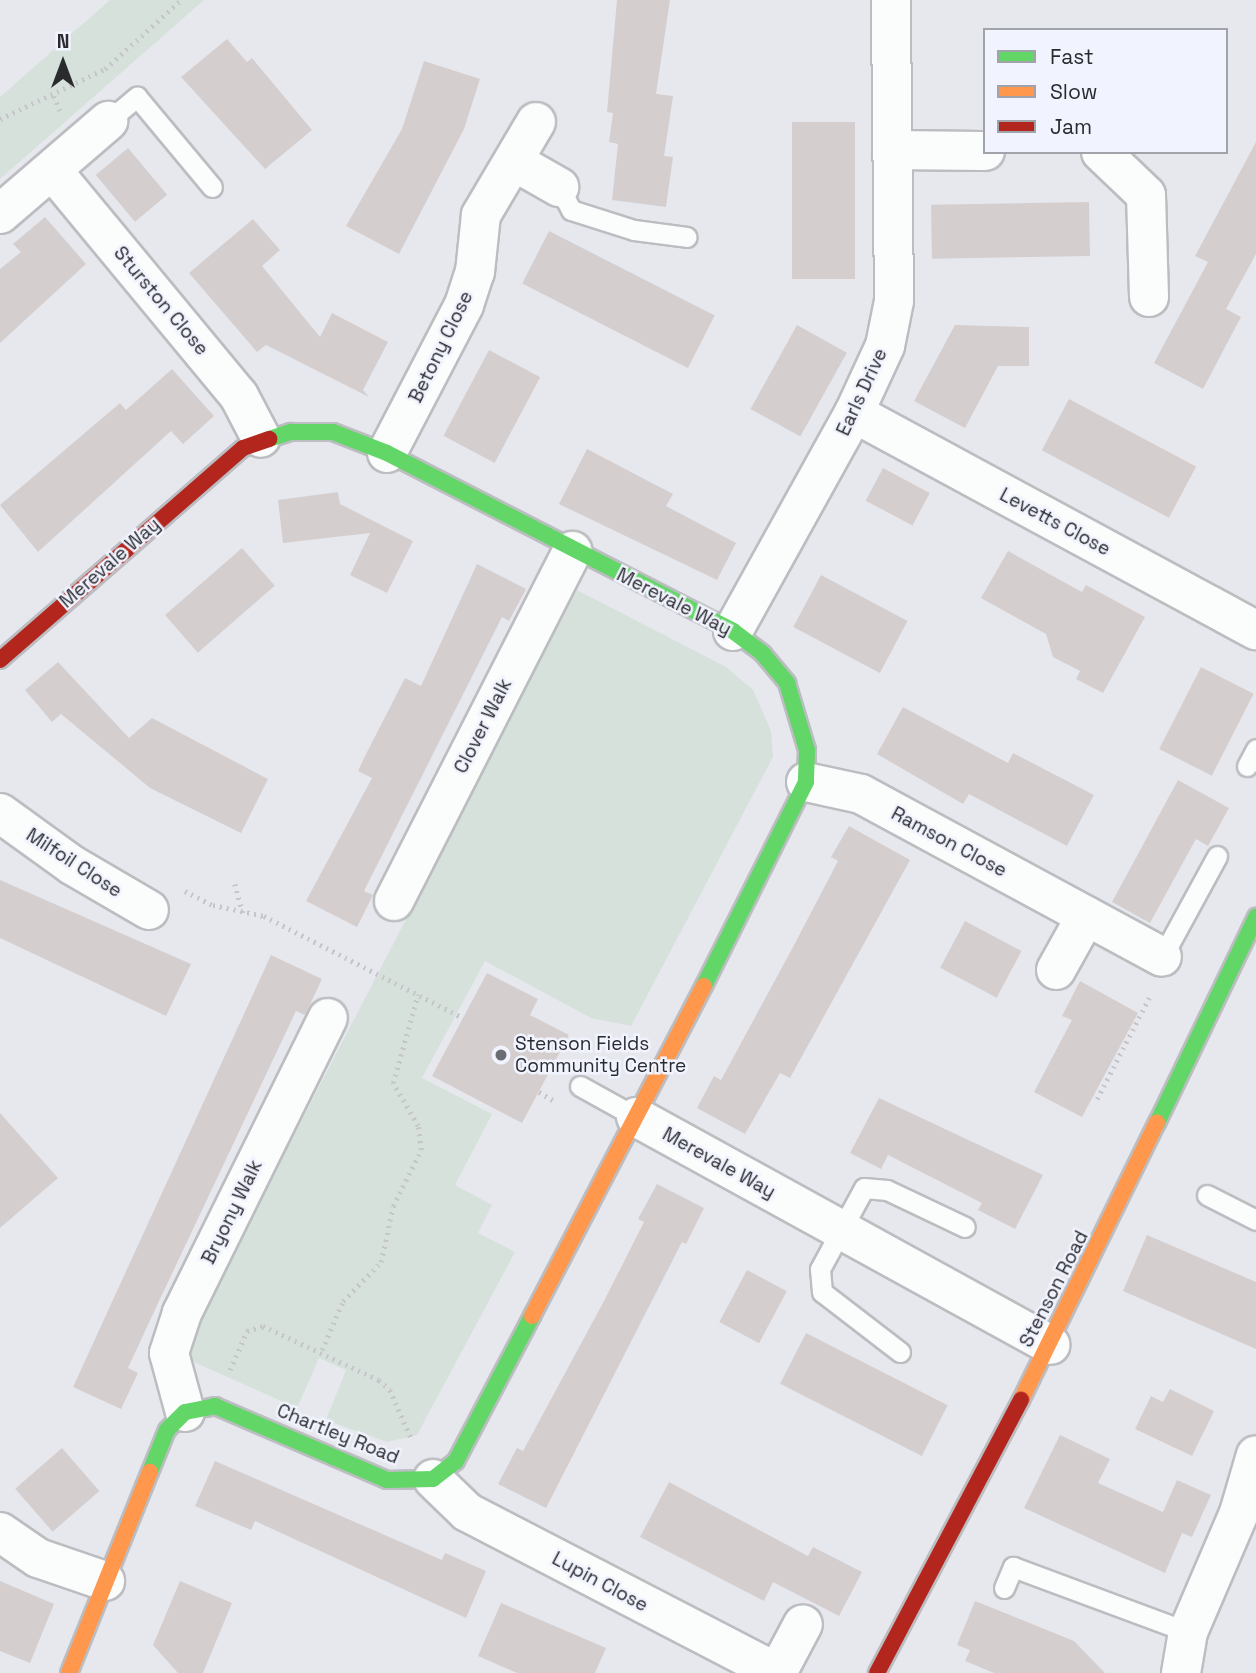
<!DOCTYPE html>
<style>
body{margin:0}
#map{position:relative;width:1256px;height:1673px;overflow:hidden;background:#e7e8ee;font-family:"Space Grotesk",sans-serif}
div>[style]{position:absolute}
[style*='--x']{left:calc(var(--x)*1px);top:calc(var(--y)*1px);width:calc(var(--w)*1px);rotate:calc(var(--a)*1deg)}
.green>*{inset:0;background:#d5e1da}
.building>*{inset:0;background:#d5cece;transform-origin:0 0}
.path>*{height:4.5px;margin-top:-2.25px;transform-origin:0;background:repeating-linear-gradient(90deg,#c6c6ca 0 2px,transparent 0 7px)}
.roads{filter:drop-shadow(2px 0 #bcbdc1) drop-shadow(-2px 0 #bcbdc1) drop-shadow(0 2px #bcbdc1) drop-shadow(0 -2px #bcbdc1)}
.lane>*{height:19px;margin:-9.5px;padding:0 9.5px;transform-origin:9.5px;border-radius:9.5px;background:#fbfcfc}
.street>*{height:38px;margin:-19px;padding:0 19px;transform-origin:19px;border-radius:19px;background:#fbfcfc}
.fast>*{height:16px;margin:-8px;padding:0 8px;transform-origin:8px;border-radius:8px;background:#63d668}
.slow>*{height:16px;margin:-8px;padding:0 8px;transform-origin:8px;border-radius:8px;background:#ff974d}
.jam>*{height:16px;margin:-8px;padding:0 8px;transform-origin:8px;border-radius:8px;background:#b3261e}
.dots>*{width:19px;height:19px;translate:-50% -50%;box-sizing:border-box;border:4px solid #f1f3fe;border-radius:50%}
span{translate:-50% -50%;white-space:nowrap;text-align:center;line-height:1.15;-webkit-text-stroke:5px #f1f3fe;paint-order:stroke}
.street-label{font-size:19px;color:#2a2b2f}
.poi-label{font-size:19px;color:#2a2b2f}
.left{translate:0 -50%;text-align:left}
.legend{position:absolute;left:983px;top:28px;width:245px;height:126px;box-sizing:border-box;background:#f1f3fe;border:2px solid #a1a3ab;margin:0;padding:9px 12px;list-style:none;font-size:21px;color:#2a2b2f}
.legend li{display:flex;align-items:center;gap:14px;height:35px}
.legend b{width:35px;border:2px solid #a1a3ab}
.north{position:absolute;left:28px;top:28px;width:70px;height:70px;-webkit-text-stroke:5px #f1f3fe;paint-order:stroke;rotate:0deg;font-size:19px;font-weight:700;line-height:28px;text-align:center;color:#2a2b2f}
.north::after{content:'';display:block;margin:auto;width:24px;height:32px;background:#2a2b2f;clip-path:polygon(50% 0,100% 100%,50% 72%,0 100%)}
</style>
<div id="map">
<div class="green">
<i style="clip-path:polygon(110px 0,204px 0,0 179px,0 97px)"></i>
<i style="clip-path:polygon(577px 590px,726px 667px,753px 690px,771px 731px,773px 757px,631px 1026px,591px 1018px,485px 961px,422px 1078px,492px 1114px,455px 1185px,492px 1205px,478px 1233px,515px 1252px,417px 1435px,387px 1442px,326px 1420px,346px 1370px,319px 1358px,297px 1408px,187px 1359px,199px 1318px)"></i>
</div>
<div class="building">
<i style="clip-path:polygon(617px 0,670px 0,656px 94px,673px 96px,664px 156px,673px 157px,666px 207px,612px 200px,618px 144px,609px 142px,613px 113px,607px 112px)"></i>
<i style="clip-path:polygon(227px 39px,247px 62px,252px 58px,312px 130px,265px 169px,181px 77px)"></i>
<i style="clip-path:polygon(424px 61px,480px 79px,464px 129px,399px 254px,346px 226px,402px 129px)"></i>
<i style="left:792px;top:122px;width:63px;height:157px"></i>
<i style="clip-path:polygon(1256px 142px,1256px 254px,1226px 309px,1241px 317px,1203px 389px,1154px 363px,1208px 262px,1195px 256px)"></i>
<i style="left:128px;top:148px;width:61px;height:42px;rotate:50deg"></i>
<i style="left:1089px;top:202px;width:54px;height:158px;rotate:89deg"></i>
<i style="clip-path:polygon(45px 217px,86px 264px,0 343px,0 269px,21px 252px,13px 244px)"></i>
<i style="clip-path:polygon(253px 219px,280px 250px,262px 266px,320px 337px,332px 313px,388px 342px,363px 390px,369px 397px,266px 345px,257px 352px,189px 273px)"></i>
<i style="left:549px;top:231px;width:186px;height:59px;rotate:27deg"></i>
<i style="left:797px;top:325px;width:57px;height:96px;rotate:29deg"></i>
<i style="clip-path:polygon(955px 325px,1029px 327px,1029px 366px,998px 366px,965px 428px,914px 401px)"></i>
<i style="left:489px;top:350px;width:58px;height:97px;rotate:28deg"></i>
<i style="clip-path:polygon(172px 369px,214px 416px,183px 444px,171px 431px,38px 552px,0 505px,120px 403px,126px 410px)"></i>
<i style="left:1069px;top:399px;width:144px;height:58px;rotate:28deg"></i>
<i style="clip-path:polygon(587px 449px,673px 494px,666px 506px,736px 543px,717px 580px,559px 504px)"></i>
<i style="left:883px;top:468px;width:53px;height:37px;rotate:28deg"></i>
<i style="clip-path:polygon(338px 492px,340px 504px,413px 541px,387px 593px,350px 575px,370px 533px,283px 543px,278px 500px)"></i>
<i style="left:242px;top:548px;width:50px;height:102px;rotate:49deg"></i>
<i style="clip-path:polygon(1008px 551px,1082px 592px,1086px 585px,1145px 617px,1103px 693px,1076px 679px,1080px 671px,1053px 657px,1046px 634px,981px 598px)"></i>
<i style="clip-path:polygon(477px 564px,526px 589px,509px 621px,502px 617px,364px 891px,373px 895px,357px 927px,306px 901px,372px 778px,358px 771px,364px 758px,405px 678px,421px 686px)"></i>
<i style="left:821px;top:575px;width:98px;height:59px;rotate:28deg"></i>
<i style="clip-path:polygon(58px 662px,129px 738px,152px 718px,268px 779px,241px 833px,150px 788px,61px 714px,52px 722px,25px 690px)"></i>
<i style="left:1201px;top:667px;width:59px;height:92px;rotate:27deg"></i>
<i style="clip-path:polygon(903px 707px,1008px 763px,1013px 753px,1094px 795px,1067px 846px,969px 794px,963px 804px,877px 754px)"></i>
<i style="clip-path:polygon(1178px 780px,1229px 808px,1208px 846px,1196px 839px,1150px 923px,1112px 902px)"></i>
<i style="clip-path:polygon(849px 826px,910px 860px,790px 1078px,780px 1073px,745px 1134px,697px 1108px,714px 1076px,721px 1080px,793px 947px,838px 861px,831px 857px)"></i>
<i style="clip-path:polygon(0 880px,191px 964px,166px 1016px,0 938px)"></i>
<i style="left:965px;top:921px;width:64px;height:53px;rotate:28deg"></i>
<i style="clip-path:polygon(271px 955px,322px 979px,305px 1015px,296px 1011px,160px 1299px,128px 1368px,138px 1373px,121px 1409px,73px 1387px)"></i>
<i style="clip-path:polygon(487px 973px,538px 999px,530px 1015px,569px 1035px,522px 1123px,432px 1076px)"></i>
<i style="clip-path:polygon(1080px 981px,1138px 1013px,1082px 1117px,1034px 1092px,1072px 1020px,1062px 1016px)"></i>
<i style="clip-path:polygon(879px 1098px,1043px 1175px,1015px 1229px,978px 1210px,982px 1203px,888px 1155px,881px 1169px,850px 1153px)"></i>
<i style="clip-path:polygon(0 1113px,58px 1178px,0 1228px)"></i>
<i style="clip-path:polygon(657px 1184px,704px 1208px,686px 1244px,682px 1242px,546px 1508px,498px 1484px,517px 1448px,523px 1451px,604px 1301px,644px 1222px,638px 1219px)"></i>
<i style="clip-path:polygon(1147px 1235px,1256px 1282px,1256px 1349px,1123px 1291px)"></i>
<i style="left:747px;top:1270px;width:45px;height:59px;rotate:28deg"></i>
<i style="left:806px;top:1333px;width:159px;height:57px;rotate:27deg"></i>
<i style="clip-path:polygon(1170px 1389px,1214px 1411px,1192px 1456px,1135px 1429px,1151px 1396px,1163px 1402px)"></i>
<i style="clip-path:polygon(1060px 1435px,1110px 1459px,1098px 1483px,1163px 1512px,1177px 1480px,1211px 1495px,1192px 1537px,1182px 1533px,1165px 1573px,1024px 1508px)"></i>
<i style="left:62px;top:1448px;width:57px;height:62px;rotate:49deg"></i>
<i style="clip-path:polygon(215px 1461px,442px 1560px,445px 1553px,486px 1571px,466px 1618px,255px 1521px,251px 1530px,195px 1506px)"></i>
<i style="clip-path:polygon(669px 1482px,808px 1556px,813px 1547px,862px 1572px,839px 1616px,773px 1582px,764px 1601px,640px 1537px)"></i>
<i style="clip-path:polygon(0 1581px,54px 1604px,30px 1663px,0 1651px)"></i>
<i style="clip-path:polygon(180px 1581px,232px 1603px,203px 1673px,178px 1673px,153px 1645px)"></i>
<i style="clip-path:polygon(975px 1601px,1074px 1641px,1105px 1673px,994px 1673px,965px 1661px,970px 1650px,957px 1645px)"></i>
<i style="clip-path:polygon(501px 1603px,606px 1648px,595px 1673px,517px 1673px,478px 1656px)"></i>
</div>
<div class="path">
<i style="--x:54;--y:96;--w:16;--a:68"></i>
<i style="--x:0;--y:119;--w:116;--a:-25.5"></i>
<i style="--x:105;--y:69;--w:103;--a:-42.2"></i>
<i style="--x:235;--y:884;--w:30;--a:75"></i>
<i style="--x:185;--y:891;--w:31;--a:27"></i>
<i style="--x:213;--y:905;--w:52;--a:12.2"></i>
<i style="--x:264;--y:916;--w:224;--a:27.1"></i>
<i style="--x:539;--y:1092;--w:16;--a:30"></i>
<i style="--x:1097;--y:1099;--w:118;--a:-62.8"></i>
<i style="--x:322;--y:1350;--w:53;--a:-66.8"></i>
<i style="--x:343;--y:1301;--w:54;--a:-45.7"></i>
<i style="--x:381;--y:1262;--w:57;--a:-77.9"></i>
<i style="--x:393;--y:1206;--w:63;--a:-63.4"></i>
<i style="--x:421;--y:1150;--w:24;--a:-97"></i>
<i style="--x:418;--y:1126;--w:50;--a:-120.2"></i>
<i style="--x:393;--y:1083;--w:92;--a:-74.3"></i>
<i style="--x:230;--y:1370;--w:43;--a:-66.4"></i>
<i style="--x:247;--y:1331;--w:17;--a:-17"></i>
<i style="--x:263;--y:1326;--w:128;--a:25"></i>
<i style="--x:379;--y:1380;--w:15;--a:42"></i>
<i style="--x:390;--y:1390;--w:55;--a:66.3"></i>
</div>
<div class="roads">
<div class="lane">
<i style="--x:108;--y:121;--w:38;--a:-40"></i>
<i style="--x:137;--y:97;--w:117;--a:50.2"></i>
<i style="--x:559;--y:187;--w:26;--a:62"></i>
<i style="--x:571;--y:210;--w:66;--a:17.6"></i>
<i style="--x:634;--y:230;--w:53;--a:7.5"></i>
<i style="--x:1247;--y:766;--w:19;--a:-62"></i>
<i style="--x:1162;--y:957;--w:115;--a:-61.4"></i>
<i style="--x:580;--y:1086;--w:64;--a:29"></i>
<i style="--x:1207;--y:1195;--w:55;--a:27"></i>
<i style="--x:900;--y:1352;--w:98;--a:-142.4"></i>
<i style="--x:822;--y:1292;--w:23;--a:-95"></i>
<i style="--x:820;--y:1269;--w:92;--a:-61.5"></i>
<i style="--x:864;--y:1188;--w:23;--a:5"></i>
<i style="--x:887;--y:1190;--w:86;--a:25.4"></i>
<i style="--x:1004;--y:1588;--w:23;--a:-67"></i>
<i style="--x:1013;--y:1567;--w:187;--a:20.4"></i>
</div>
<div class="street">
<i style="--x:892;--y:150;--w:93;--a:0.6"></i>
<i style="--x:1101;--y:152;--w:62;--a:43.7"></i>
<i style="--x:1146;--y:195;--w:102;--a:88.3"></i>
<i style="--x:515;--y:162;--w:51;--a:29.6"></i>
<i style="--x:52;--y:170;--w:293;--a:50.4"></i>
<i style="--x:239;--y:396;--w:47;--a:62.4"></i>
<i style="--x:0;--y:214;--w:143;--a:-40.7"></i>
<i style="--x:854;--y:413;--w:457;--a:28.4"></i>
<i style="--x:387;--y:453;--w:167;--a:-62.5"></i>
<i style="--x:464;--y:305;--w:35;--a:-72"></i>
<i style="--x:475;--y:272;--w:57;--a:-84"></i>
<i style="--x:481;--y:215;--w:108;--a:-59.4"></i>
<i style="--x:733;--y:631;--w:249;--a:-61"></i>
<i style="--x:854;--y:413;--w:74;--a:-65.2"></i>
<i style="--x:885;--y:346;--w:46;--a:-78.7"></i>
<i style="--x:894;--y:301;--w:301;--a:-90.6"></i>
<i style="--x:806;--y:782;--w:56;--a:12.3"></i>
<i style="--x:861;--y:794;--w:342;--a:28.4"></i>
<i style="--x:0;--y:813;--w:89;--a:35.8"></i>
<i style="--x:72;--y:865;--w:89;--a:30.3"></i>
<i style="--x:394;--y:901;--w:393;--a:-63"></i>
<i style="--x:1056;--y:970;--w:62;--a:-60.9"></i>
<i style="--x:636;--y:1117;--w:473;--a:28.8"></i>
<i style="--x:185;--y:1412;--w:61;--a:-105.2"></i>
<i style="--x:169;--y:1353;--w:42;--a:-72"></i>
<i style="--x:182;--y:1313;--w:329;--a:-63.7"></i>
<i style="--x:433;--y:1479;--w:47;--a:44.1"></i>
<i style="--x:467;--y:1512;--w:349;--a:27.4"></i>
<i style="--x:0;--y:1532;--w:46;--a:34.4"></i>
<i style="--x:38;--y:1558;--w:71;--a:18.9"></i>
<i style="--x:777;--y:1673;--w:55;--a:-62"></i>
<i style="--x:1181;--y:1673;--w:42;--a:-80.3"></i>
<i style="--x:1188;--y:1632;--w:129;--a:-66.8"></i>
<i style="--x:1239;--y:1513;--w:60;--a:-73.7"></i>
</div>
<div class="fast">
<i style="--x:269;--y:439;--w:23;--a:-18"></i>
<i style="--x:291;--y:432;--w:42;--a:0"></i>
<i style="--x:333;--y:432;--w:58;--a:21.3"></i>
<i style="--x:387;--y:453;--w:389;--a:27.2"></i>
<i style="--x:733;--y:631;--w:38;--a:37"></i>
<i style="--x:763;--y:654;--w:38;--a:50"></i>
<i style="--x:787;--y:683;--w:70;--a:73.4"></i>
<i style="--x:807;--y:750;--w:32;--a:92"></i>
<i style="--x:806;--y:782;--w:228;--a:116.6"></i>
<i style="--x:1157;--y:1123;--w:229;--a:-64.3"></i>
<i style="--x:150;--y:1472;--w:45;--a:-68"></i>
<i style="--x:167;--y:1430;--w:25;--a:-45"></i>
<i style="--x:185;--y:1412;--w:31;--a:-11"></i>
<i style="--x:215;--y:1406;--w:187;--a:23.3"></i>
<i style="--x:387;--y:1480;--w:46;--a:-1.2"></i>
<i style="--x:433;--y:1479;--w:29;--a:-38"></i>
<i style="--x:456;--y:1461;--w:164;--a:-62.3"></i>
</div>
<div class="slow">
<i style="--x:532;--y:1316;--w:372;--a:-62.5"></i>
<i style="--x:1021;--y:1400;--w:309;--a:-63.9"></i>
<i style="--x:69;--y:1673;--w:217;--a:-68.1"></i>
</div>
<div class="jam">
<i style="--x:0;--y:660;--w:322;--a:-41.1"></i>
<i style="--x:243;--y:448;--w:28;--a:-19"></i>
<i style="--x:877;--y:1673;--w:309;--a:-62.2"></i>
</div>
</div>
<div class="dots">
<i style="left:501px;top:1055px;background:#6c6d72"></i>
</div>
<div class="street-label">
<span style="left:161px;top:301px;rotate:50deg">Sturston Close</span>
<span style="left:441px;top:347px;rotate:-64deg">Betony Close</span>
<span style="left:862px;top:392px;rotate:-65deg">Earls Drive</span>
<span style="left:1055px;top:522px;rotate:28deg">Levetts Close</span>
<span style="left:110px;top:563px;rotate:-41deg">Merevale Way</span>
<span style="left:674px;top:602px;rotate:27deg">Merevale Way</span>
<span style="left:483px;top:726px;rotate:-63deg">Clover Walk</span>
<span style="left:949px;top:842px;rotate:28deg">Ramson Close</span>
<span style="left:74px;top:863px;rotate:33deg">Milfoil Close</span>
<span style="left:719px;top:1163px;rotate:29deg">Merevale Way</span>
<span style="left:232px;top:1212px;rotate:-64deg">Bryony Walk</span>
<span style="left:1054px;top:1289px;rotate:-63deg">Stenson Road</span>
<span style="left:338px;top:1434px;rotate:22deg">Chartley Road</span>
<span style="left:600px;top:1582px;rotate:28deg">Lupin Close</span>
</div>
<div class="poi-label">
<span class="left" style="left:515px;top:1055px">Stenson Fields<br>Community Centre</span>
</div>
<ul class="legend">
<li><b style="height:9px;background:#63d668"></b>Fast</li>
<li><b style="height:9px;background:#ff974d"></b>Slow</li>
<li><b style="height:9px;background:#b3261e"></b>Jam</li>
</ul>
<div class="north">N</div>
</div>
